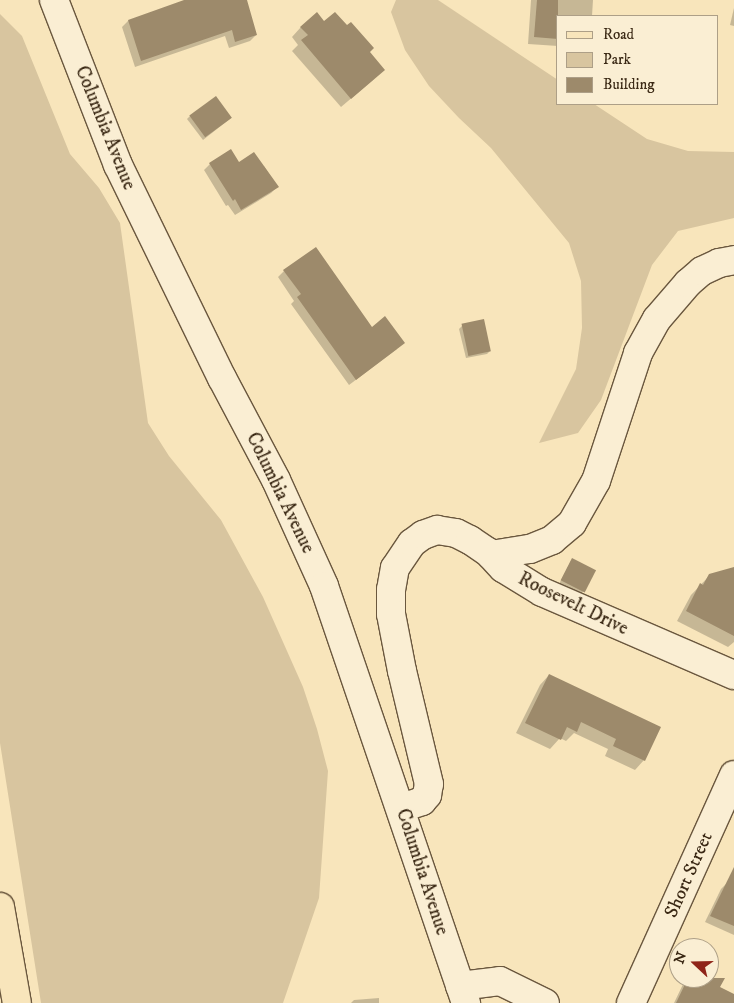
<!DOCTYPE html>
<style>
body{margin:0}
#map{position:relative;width:734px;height:1003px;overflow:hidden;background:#f8e5bb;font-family:"IM FELL DW Pica",serif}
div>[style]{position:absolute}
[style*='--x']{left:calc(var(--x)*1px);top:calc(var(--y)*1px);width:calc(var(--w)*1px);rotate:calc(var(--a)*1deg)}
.green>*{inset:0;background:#d8c59f}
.shadow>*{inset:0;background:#0003}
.building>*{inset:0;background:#9d8a6b;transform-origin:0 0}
.roads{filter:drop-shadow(1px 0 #6a573e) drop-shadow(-1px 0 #6a573e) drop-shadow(0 1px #6a573e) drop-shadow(0 -1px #6a573e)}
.minor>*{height:28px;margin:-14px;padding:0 14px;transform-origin:14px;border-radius:14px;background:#faeed3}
.major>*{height:28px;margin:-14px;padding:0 14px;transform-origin:14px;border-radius:14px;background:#f8e5bb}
span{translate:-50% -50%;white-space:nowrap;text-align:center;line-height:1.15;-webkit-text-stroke:4px #faeed3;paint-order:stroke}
.street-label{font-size:19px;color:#3a2814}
.legend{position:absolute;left:556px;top:15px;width:162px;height:90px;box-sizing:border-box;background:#faeed3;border:1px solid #ad9f87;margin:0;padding:6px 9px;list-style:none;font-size:15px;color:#3a2814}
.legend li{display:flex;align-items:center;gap:10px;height:25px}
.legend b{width:25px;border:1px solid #ad9f87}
.north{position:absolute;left:669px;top:938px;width:50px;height:50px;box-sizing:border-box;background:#faeed3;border:1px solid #ad9f87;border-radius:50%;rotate:291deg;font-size:14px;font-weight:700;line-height:20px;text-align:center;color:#3a2814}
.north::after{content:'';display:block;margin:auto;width:18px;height:22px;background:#8f2418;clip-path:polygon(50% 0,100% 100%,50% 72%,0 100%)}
</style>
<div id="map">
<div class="green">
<i style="clip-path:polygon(396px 0,438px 0,558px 80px,558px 104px,594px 104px,647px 139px,688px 151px,734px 152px,734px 218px,678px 231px,652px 265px,601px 400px,578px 433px,539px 443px,576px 369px,582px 328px,581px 281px,569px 243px,491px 148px,459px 118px,429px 86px,405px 50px,391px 12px)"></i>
<i style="clip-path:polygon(0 14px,22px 36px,70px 154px,99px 188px,120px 223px,148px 423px,169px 456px,221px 520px,263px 597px,303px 687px,317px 729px,328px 771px,319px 898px,283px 1003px,41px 1003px,0 743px)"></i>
</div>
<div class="shadow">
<i style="clip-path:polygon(198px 0,246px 0,256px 35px,250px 41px,229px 48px,225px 36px,135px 67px,122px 27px,128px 21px,184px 1px)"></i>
<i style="clip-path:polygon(531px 0,593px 0,592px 16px,558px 16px,558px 46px,528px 44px)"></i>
<i style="clip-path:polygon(734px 8px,734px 26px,730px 25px)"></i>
<i style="clip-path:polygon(324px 23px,374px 79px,341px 107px,292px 51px,298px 45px,292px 37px,301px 27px)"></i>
<i style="clip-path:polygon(190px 116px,231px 118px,203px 140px,187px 119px)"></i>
<i style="clip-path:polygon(210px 164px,264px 166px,277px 187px,271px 193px,235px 215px,228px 205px,226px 206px,204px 170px)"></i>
<i style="clip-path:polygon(284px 271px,371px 328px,397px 349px,349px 385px,291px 304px,294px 301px,278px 277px)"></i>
<i style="clip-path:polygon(483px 321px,490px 351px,487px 354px,466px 358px,459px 329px,462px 326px)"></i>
<i style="clip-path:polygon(572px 559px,583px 592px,580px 595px,559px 584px)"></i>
<i style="clip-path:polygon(734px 569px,734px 642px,728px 647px,677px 621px,691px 595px,710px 575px)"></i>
<i style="clip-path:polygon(549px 675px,644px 760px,635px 770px,605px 756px,608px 749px,574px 733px,566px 741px,560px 738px,550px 749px,516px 733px,540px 685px)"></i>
<i style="clip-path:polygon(727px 883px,734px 886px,734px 935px,705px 922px,721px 889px)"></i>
<i style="clip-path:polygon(709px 976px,721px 982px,718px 988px,734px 995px,734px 1003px,674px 1003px,686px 978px,709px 978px)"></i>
<i style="clip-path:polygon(379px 998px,379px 1003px,351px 1003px,354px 1000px)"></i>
</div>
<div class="building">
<i style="clip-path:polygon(184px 0,247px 0,257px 35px,235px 42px,232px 30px,141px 61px,128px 20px)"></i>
<i style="clip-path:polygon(537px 0,558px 0,558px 39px,534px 37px)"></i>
<i style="clip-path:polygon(317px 12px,324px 21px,335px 12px,347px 25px,351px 22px,374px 48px,370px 52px,385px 70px,351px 99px,301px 40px,308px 35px,300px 27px)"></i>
<i style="left:216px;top:96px;width:27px;height:33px;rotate:54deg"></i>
<i style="clip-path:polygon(231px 149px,239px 162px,254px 152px,279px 187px,241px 210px,235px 199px,233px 201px,209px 163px)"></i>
<i style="clip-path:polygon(316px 247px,372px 327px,385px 316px,405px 343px,356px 380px,297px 297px,301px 294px,283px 270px)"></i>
<i style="left:484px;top:319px;width:33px;height:23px;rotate:78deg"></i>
<i style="left:572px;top:558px;width:27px;height:25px;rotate:27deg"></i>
<i style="clip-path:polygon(734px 567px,734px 636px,686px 611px,700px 583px,703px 585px,709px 574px)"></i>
<i style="clip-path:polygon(549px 674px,661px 727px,645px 761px,613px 746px,616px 739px,581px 722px,577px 732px,567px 727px,561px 740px,525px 723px)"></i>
<i style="clip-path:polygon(734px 867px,734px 926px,710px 916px)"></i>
<i style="clip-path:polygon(688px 978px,725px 978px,720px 987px,734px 994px,734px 1003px,676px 1003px)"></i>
</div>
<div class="roads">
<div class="minor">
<i style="--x:54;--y:0;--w:177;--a:68.8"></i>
<i style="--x:118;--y:165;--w:237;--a:64"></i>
<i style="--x:222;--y:378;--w:115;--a:62.1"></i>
<i style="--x:276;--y:480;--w:116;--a:65.6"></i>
<i style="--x:324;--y:586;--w:441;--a:71.2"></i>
<i style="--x:491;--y:555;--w:39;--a:-9"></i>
<i style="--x:530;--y:549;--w:24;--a:-22"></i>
<i style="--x:552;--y:540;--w:26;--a:-40"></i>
<i style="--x:572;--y:523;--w:48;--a:-60.3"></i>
<i style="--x:596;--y:481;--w:135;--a:-71.8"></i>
<i style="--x:638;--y:353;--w:39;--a:-61"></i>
<i style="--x:657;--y:319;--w:48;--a:-49.3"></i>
<i style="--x:688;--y:283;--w:18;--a:-41"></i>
<i style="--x:702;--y:271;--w:19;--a:-25"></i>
<i style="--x:719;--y:263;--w:15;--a:-11"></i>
<i style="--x:401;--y:808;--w:22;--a:-18"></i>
<i style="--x:422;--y:801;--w:8;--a:-50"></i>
<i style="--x:427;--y:795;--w:11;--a:-80"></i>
<i style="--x:429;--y:784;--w:116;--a:-103.4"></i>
<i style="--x:402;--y:671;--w:58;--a:-100.9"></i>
<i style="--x:391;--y:614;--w:24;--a:-90"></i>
<i style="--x:391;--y:590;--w:22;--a:-80"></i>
<i style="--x:395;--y:568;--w:30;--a:-56"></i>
<i style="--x:412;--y:543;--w:14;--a:-36"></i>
<i style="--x:423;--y:535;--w:15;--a:-20"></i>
<i style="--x:437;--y:530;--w:19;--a:9"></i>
<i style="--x:456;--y:533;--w:16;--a:27"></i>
<i style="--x:470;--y:540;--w:22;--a:34"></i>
<i style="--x:488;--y:552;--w:22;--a:47"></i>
<i style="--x:503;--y:568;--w:46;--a:31.6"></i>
<i style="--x:542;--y:592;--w:209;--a:23.4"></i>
<i style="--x:460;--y:986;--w:40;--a:-7.1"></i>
<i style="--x:500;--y:981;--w:50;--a:26.1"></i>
<i style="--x:631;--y:1003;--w:250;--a:-65.7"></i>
</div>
<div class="major">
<i style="--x:0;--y:907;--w:97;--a:80"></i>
</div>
</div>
<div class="street-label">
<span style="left:105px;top:128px;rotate:68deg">Columbia Avenue</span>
<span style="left:280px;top:493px;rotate:64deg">Columbia Avenue</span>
<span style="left:573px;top:604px;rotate:26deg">Roosevelt Drive</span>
<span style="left:422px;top:872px;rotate:72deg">Columbia Avenue</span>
<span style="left:689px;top:875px;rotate:-66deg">Short Street</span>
</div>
<ul class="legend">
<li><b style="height:6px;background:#f8e5bb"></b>Road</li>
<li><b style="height:14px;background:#d8c59f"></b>Park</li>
<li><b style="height:14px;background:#9d8a6b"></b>Building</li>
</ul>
<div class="north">N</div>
</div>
